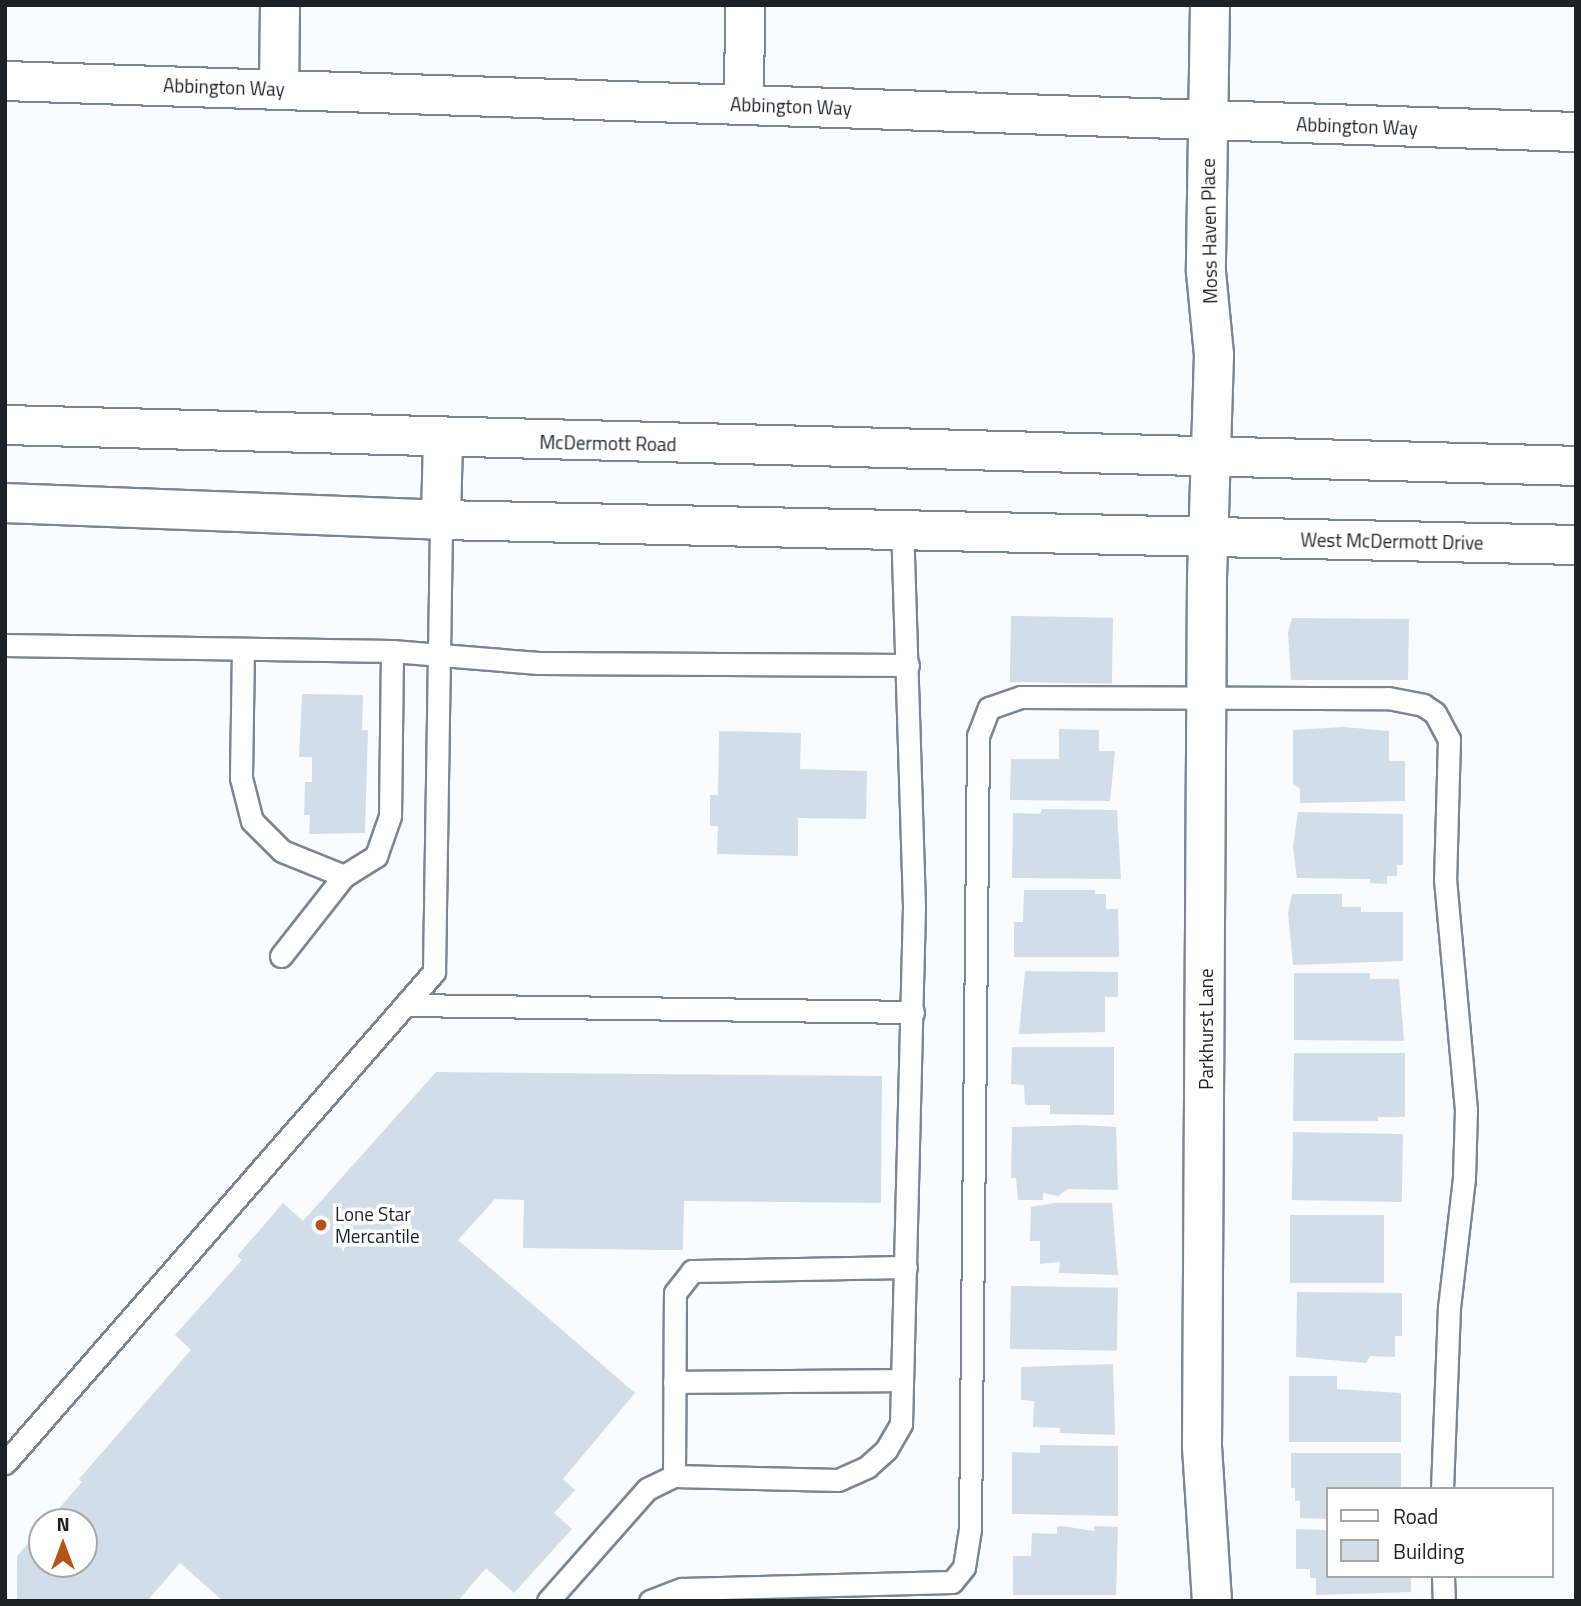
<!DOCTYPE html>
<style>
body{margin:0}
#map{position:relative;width:1581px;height:1606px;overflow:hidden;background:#f9fbfe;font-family:"Titillium Web",sans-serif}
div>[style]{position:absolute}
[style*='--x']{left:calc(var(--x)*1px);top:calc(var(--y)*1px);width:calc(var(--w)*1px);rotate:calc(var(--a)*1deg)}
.building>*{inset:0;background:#d2ddea;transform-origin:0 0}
.roads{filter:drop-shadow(2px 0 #7c8692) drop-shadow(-2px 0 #7c8692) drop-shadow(0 2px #7c8692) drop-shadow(0 -2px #7c8692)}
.lane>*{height:21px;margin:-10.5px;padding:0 10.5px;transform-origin:10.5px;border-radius:10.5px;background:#fff}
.street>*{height:38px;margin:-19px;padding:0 19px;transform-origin:19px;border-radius:19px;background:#fff}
.secondary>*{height:38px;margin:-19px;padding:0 19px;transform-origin:19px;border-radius:19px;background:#fff}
.dots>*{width:19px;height:19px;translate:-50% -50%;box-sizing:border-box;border:4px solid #fff;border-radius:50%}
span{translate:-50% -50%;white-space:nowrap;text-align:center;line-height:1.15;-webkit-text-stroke:7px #fff;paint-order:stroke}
.street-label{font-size:19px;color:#1d2125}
.poi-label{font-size:19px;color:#1d2125}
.left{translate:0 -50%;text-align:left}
.frame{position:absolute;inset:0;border:7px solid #1d2125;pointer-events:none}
.legend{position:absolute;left:1326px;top:1487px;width:228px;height:91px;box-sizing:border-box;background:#fff;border:2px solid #a5a6a8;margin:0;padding:9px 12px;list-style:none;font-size:21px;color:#1d2125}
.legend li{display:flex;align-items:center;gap:14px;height:35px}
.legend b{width:35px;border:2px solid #a5a6a8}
.north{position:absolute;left:28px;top:1508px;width:70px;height:70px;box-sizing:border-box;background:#fff;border:2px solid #a5a6a8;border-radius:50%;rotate:0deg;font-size:19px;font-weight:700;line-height:28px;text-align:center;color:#1d2125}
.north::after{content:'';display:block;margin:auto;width:24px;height:32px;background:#b65417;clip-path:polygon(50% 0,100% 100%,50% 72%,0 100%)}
</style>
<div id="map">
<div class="building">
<i style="left:1011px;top:616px;width:102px;height:66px;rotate:1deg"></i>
<i style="clip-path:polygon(1292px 618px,1409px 619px,1408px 680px,1291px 680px,1288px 632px)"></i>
<i style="clip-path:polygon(302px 694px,363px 695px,362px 730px,368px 730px,365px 833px,309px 834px,310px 815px,304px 815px,305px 782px,312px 782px,312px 757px,299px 757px)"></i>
<i style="clip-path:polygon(1344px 727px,1389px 731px,1389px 761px,1405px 761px,1405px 801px,1300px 803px,1300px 789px,1293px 784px,1293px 730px)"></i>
<i style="clip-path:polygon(1059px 729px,1099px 730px,1099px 751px,1115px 751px,1110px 801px,1010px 800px,1011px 759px,1059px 759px)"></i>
<i style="clip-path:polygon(719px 731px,801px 733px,800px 769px,867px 771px,866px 819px,798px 818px,798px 856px,717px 854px,718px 826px,710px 826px,710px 795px,718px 795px)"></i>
<i style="clip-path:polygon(1042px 809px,1117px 810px,1121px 879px,1012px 878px,1013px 813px,1040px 814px)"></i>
<i style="clip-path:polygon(1298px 812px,1403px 814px,1403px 865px,1397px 865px,1397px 876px,1387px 876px,1387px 884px,1370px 883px,1370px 879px,1297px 878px,1293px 847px)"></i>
<i style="clip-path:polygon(1024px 890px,1095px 890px,1095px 894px,1106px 894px,1106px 909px,1118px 909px,1119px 957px,1014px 957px,1014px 922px,1023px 922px)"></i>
<i style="clip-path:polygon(1292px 894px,1342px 894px,1342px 907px,1361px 907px,1361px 912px,1403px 912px,1403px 961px,1293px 965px,1288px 913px)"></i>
<i style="clip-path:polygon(1025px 971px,1118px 972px,1118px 997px,1105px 997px,1105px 1032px,1019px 1034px)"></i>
<i style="clip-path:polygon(1294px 973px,1370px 973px,1370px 979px,1399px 979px,1404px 1041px,1294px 1040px)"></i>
<i style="clip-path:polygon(1012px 1047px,1114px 1047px,1114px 1115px,1050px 1114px,1050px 1105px,1025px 1105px,1024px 1085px,1011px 1084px)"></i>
<i style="clip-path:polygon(1294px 1053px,1405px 1053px,1405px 1117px,1378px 1117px,1378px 1121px,1293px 1121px)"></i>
<i style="clip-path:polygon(436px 1072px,882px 1076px,881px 1203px,684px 1201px,683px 1250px,666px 1250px,523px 1248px,524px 1200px,495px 1199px,458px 1240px,635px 1393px,563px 1479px,575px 1490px,554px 1513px,572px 1529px,514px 1593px,486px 1568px,458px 1601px,223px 1601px,180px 1563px,147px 1601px,17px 1601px,17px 1556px,42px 1528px,42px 1564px,84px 1564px,84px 1522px,47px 1522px,82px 1482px,79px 1479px,191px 1350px,175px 1335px,242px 1260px,237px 1256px,283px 1203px,303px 1221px)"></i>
<i style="clip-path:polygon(1080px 1125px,1116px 1127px,1118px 1190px,1068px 1189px,1058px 1196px,1043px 1193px,1043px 1200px,1018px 1200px,1016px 1178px,1011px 1178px,1012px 1127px)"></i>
<i style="left:1293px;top:1132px;width:110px;height:68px;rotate:1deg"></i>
<i style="clip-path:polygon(1054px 1203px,1112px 1203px,1118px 1275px,1059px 1273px,1060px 1262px,1040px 1264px,1040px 1241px,1030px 1241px,1031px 1207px)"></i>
<i style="left:1384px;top:1215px;width:68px;height:94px;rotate:90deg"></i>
<i style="left:1011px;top:1286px;width:107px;height:63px;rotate:1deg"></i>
<i style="clip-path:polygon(1297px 1292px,1402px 1293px,1402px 1336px,1395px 1336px,1395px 1357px,1370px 1356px,1366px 1363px,1296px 1357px)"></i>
<i style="clip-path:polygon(1113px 1364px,1115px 1435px,1060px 1433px,1060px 1428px,1033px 1427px,1034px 1401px,1021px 1400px,1021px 1367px)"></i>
<i style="clip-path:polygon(1289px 1376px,1337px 1376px,1337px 1389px,1401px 1393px,1401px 1442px,1289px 1442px)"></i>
<i style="clip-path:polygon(1040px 1445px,1118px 1446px,1118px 1516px,1012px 1514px,1012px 1452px,1040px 1453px)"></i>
<i style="clip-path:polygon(1291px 1453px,1401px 1453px,1401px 1489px,1327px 1489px,1327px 1519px,1300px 1518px,1300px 1501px,1295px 1501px,1295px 1488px,1291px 1488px)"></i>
<i style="clip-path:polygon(1062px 1526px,1094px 1531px,1094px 1526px,1118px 1527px,1116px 1595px,1013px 1595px,1013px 1556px,1031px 1556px,1032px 1533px,1057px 1534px,1057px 1527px)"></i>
<i style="clip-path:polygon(1296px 1529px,1327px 1530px,1327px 1576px,1411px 1576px,1411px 1592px,1316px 1595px,1316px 1578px,1310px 1578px,1310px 1569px,1296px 1569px)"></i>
</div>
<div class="roads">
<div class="lane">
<i style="--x:5;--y:645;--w:387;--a:0.9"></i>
<i style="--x:392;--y:651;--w:147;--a:4.7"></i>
<i style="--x:539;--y:663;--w:369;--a:0.3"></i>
<i style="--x:243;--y:649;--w:129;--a:90.9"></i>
<i style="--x:241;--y:778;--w:44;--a:75.7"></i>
<i style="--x:252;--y:821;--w:42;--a:45"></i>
<i style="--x:282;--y:851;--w:67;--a:22"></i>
<i style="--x:344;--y:876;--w:38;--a:-32"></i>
<i style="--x:376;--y:856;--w:42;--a:-70.7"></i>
<i style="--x:390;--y:816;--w:165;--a:-89.3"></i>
<i style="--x:281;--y:956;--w:102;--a:-51.8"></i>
<i style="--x:406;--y:1005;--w:507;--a:0.79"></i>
<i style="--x:674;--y:1382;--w:228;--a:-0.5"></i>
<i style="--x:5;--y:1463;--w:652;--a:-48.86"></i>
<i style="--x:434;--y:972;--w:452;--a:-89.1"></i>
<i style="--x:674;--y:1476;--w:183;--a:-89.7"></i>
<i style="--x:675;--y:1293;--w:28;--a:-52"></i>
<i style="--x:692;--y:1271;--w:214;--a:-1.1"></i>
<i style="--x:1443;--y:1576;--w:25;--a:88"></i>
<i style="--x:548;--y:1601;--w:149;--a:-48.5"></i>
<i style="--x:647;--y:1489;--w:30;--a:-26"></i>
<i style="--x:674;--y:1476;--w:164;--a:1.4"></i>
<i style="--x:838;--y:1480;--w:32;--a:-24"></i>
<i style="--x:867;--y:1467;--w:25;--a:-42"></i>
<i style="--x:886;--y:1450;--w:30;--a:-60"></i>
<i style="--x:901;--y:1424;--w:518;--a:-88.56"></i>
<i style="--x:914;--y:906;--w:376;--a:-91.8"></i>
<i style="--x:650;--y:1601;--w:34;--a:-21"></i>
<i style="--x:682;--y:1589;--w:270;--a:-1.5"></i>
<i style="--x:952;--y:1582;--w:19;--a:-51"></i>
<i style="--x:964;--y:1567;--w:38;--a:-81"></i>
<i style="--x:970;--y:1529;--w:793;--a:-89.42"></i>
<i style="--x:978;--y:736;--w:30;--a:-69"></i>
<i style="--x:989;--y:708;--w:34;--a:-19"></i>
<i style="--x:1021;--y:697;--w:367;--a:0.2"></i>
<i style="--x:1388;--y:698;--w:36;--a:11"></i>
<i style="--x:1423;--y:705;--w:14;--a:34"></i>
<i style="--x:1435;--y:713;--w:30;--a:62"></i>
<i style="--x:1449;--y:739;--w:140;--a:91.6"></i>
<i style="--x:1445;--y:879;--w:232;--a:84.8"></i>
<i style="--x:1466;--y:1110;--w:68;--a:91.7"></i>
<i style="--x:1464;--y:1178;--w:130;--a:96.6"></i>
<i style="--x:1449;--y:1307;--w:182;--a:92.2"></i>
</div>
<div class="street">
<i style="--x:1210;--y:5;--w:267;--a:90.9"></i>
<i style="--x:1206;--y:272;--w:83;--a:84.5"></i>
<i style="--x:1214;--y:355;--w:222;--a:91.8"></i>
<i style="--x:1207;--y:577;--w:870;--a:90.33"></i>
<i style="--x:1202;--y:1447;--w:154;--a:86.3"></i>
<i style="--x:5;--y:81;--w:1572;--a:1.86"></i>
<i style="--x:279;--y:89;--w:84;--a:-89.3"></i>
<i style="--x:744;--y:104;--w:99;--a:-89.4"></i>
</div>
<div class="secondary">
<i style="--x:5;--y:425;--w:1572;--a:1.49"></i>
<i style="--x:5;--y:503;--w:436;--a:2.2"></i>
<i style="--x:441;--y:520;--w:1135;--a:1.26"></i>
<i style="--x:441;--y:520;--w:81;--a:-88.6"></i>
</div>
</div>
<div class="dots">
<i style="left:321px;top:1225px;background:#b65417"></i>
</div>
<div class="street-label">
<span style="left:224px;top:87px;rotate:2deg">Abbington Way</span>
<span style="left:791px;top:106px;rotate:2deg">Abbington Way</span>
<span style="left:1357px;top:126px;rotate:2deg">Abbington Way</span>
<span style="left:1209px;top:231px;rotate:-91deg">Moss Haven Place</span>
<span style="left:608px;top:443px;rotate:1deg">McDermott Road</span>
<span style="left:1392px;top:541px;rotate:1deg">West McDermott Drive</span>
<span style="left:1206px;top:1029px;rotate:-90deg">Parkhurst Lane</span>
</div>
<div class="poi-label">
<span class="left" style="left:335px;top:1225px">Lone Star<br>Mercantile</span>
</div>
<div class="frame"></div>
<ul class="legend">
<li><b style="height:9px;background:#fff"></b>Road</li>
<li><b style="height:19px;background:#d2ddea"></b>Building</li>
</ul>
<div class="north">N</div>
</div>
